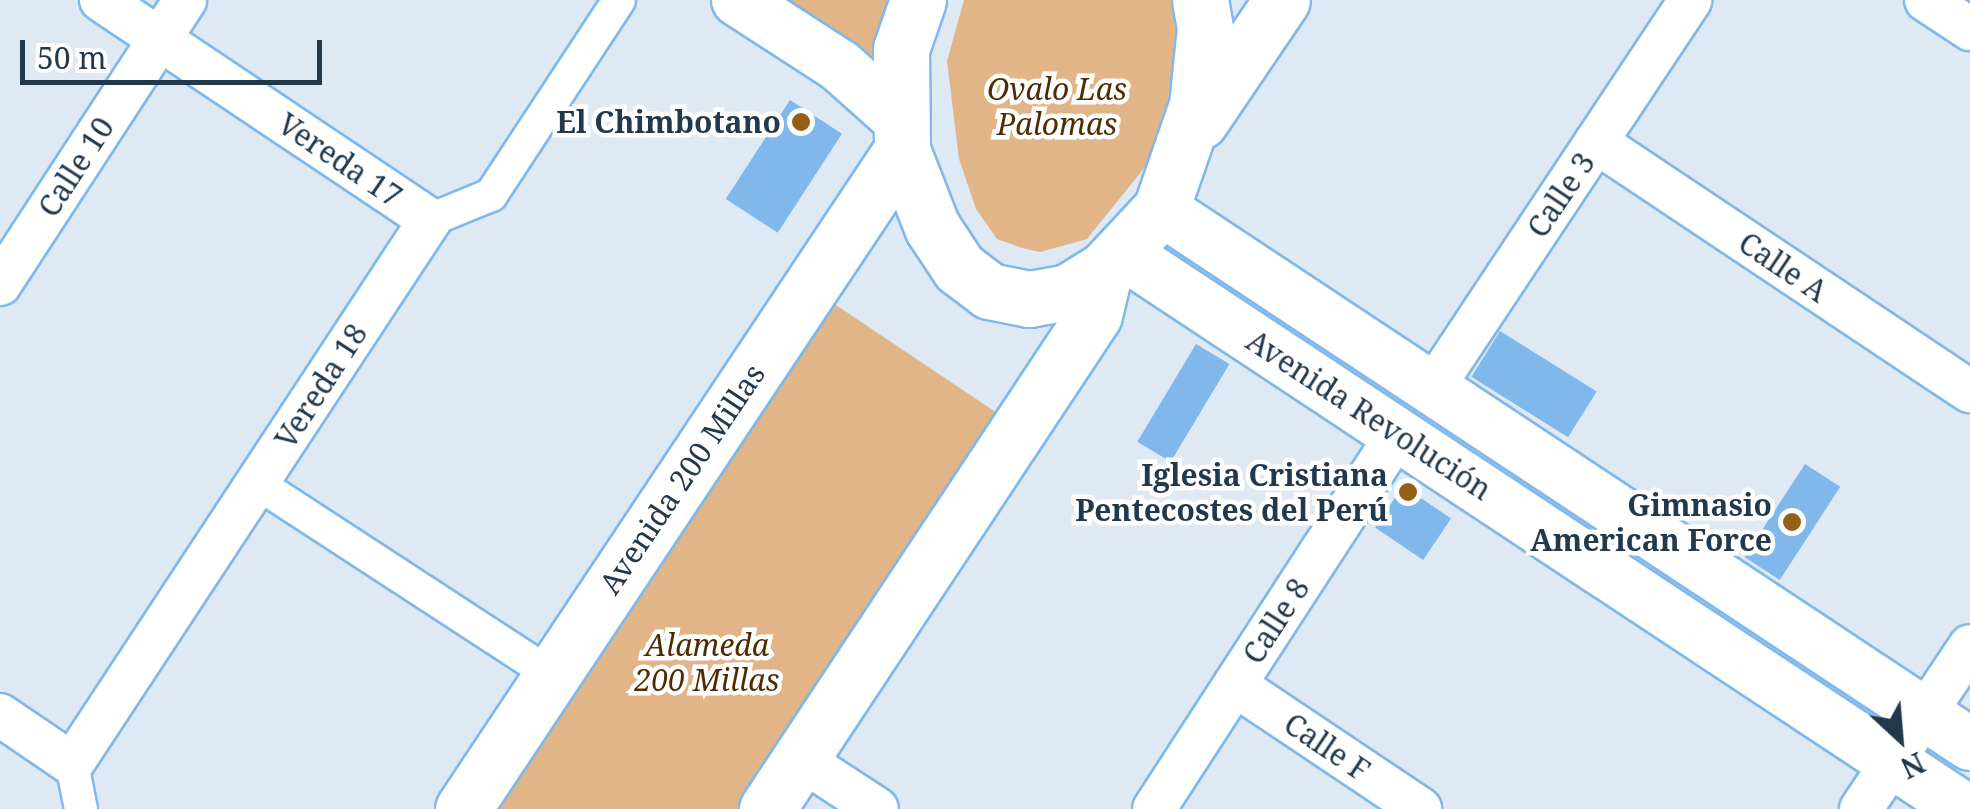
<!DOCTYPE html>
<meta charset="utf-8">
<style>
body{margin:0}
#map{position:relative;width:1970px;height:809px;overflow:hidden;background:#dee9f4;font-family:"Noto Serif",serif}
div>[style]{position:absolute}
[style*='--x']{left:calc(var(--x)*1px);top:calc(var(--y)*1px);width:calc(var(--w)*1px);rotate:calc(var(--a)*1deg)}
.green>*{inset:0;background:#e1b588}
.building>*{inset:0;background:#81b8eb;transform-origin:0 0}
.roads{filter:drop-shadow(2px 0 #80b8ec) drop-shadow(-2px 0 #80b8ec) drop-shadow(0 2px #80b8ec) drop-shadow(0 -2px #80b8ec)}
.pedestrian>*{height:32px;margin:-16px;padding:0 16px;transform-origin:16px;border-radius:16px;background:#fff}
.minor>*{height:42px;margin:-21px;padding:0 21px;transform-origin:21px;border-radius:21px;background:#fff}
.tertiary>*{height:52px;margin:-26px;padding:0 26px;transform-origin:26px;border-radius:26px;background:#fff}
.secondary>*{height:55px;margin:-27.5px;padding:0 27.5px;transform-origin:27.5px;border-radius:27.5px;background:#fff}
.dots>*{width:28px;height:28px;translate:-50% -50%;box-sizing:border-box;border:5px solid #fff;border-radius:50%}
span{translate:-50% -50%;white-space:nowrap;text-align:center;line-height:1.15;-webkit-text-stroke:9px #fff;paint-order:stroke}
.park-label{font-size:30px;color:#4e2c00;font-style:italic}
.poi-label{font-size:30px;color:#21384d;font-weight:700}
.right{translate:-100% -50%;text-align:right}
.street-label{font-size:30px;color:#21384d}
.north{position:absolute;left:1850px;top:689px;width:100px;height:100px;-webkit-text-stroke:8px #fff;paint-order:stroke;rotate:154deg;font-size:28px;font-weight:700;line-height:40px;text-align:center;color:#21384d}
.north::after{content:'';display:block;margin:auto;width:35px;height:45px;background:#21384d;clip-path:polygon(50% 0,100% 100%,50% 72%,0 100%)}
.scale{position:absolute;left:20px;top:40px;width:302px;height:45px;box-sizing:border-box;border:5px solid #21384d;border-top:0;padding-left:12px;font-size:30px;line-height:35px;white-space:nowrap;color:#21384d;-webkit-text-stroke:8px #fff;paint-order:stroke}
</style>
<div id="map">
<div class="green">
<i style="clip-path:polygon(780px 0,904px 0,875px 64px)"></i>
<i style="clip-path:polygon(964px 0,1173px 0,1176px 41px,1164px 127px,1145px 167px,1087px 239px,1040px 252px,1022px 248px,997px 239px,976px 209px,959px 159px,947px 61px)"></i>
<i style="clip-path:polygon(821px 295px,1000px 415px,739px 809px,481px 809px)"></i>
</div>
<div class="building">
<i style="left:790px;top:100px;width:62px;height:118px;rotate:33deg"></i>
<i style="left:1500px;top:331px;width:114px;height:54px;rotate:32deg"></i>
<i style="left:1196px;top:344px;width:39px;height:114px;rotate:31deg"></i>
<i style="left:1805px;top:464px;width:42px;height:111px;rotate:33deg"></i>
<i style="left:1403px;top:486px;width:58px;height:50px;rotate:34deg"></i>
</div>
<div class="roads">
<div class="pedestrian">
<i style="--x:430;--y:220;--w:66;--a:-22.3"></i>
<i style="--x:491;--y:195;--w:233;--a:-56.7"></i>
<i style="--x:257;--y:483;--w:352;--a:33.1"></i>
<i style="--x:72;--y:764;--w:46;--a:78.7"></i>
</div>
<div class="minor">
<i style="--x:1926;--y:0;--w:53;--a:33.4"></i>
<i style="--x:1596;--y:142;--w:449;--a:33.7"></i>
<i style="--x:0;--y:284;--w:339;--a:-56.9"></i>
<i style="--x:1432;--y:389;--w:467;--a:-56.4"></i>
<i style="--x:1235;--y:685;--w:223;--a:33.8"></i>
<i style="--x:0;--y:715;--w:87;--a:34.2"></i>
<i style="--x:72;--y:764;--w:651;--a:-56.65"></i>
<i style="--x:430;--y:220;--w:396;--a:-146.2"></i>
<i style="--x:799;--y:758;--w:93;--a:33.2"></i>
<i style="--x:1154;--y:809;--w:448;--a:-57"></i>
<i style="--x:1861;--y:809;--w:196;--a:-56.2"></i>
</div>
<div class="tertiary">
<i style="--x:738;--y:0;--w:121;--a:32.9"></i>
<i style="--x:840;--y:66;--w:76;--a:41.8"></i>
<i style="--x:1161;--y:209;--w:970;--a:33.48"></i>
<i style="--x:1123;--y:253;--w:1008;--a:33.47"></i>
</div>
<div class="secondary">
<i style="--x:918;--y:0;--w:52;--a:109.1"></i>
<i style="--x:901;--y:49;--w:101;--a:89.4"></i>
<i style="--x:902;--y:150;--w:83;--a:68.7"></i>
<i style="--x:932;--y:227;--w:49;--a:56.6"></i>
<i style="--x:959;--y:268;--w:38;--a:37"></i>
<i style="--x:989;--y:291;--w:41;--a:11.3"></i>
<i style="--x:1029;--y:299;--w:40;--a:-10"></i>
<i style="--x:1068;--y:292;--w:44;--a:-31.9"></i>
<i style="--x:1105;--y:269;--w:82;--a:-47"></i>
<i style="--x:1161;--y:209;--w:110;--a:-70.9"></i>
<i style="--x:1197;--y:105;--w:77;--a:-84.1"></i>
<i style="--x:1205;--y:28;--w:28;--a:-100"></i>
<i style="--x:1200;--y:121;--w:146;--a:-55.9"></i>
<i style="--x:463;--y:809;--w:792;--a:-56.33"></i>
<i style="--x:767;--y:809;--w:592;--a:-56.5"></i>
<i style="--x:1094;--y:315;--w:47;--a:-76.6"></i>
</div>
</div>
<div class="dots">
<i style="left:801px;top:122px;background:#965f18"></i>
<i style="left:1408px;top:492px;background:#965f18"></i>
<i style="left:1792px;top:522px;background:#965f18"></i>
</div>
<div class="park-label">
<span style="left:1057px;top:106px">Ovalo Las<br>Palomas</span>
<span style="left:707px;top:662px">Alameda<br>200 Millas</span>
</div>
<div class="poi-label">
<span class="right" style="left:781px;top:122px">El Chimbotano</span>
<span class="right" style="left:1388px;top:492px">Iglesia Cristiana<br>Pentecostes del Perú</span>
<span class="right" style="left:1772px;top:522px">Gimnasio<br>American Force</span>
</div>
<div class="street-label">
<span style="left:340px;top:160px;rotate:34deg">Vereda 17</span>
<span style="left:76px;top:167px;rotate:-57deg">Calle 10</span>
<span style="left:1561px;top:195px;rotate:-56deg">Calle 3</span>
<span style="left:1783px;top:267px;rotate:34deg">Calle A</span>
<span style="left:321px;top:386px;rotate:-57deg">Vereda 18</span>
<span style="left:1369px;top:415px;rotate:33deg">Avenida Revolución</span>
<span style="left:682px;top:479px;rotate:-56deg">Avenida 200 Millas</span>
<span style="left:1276px;top:621px;rotate:-57deg">Calle 8</span>
<span style="left:1327px;top:747px;rotate:34deg">Calle F</span>
</div>
<div class="north">N</div>
<div class="scale">50 m</div>
</div>
